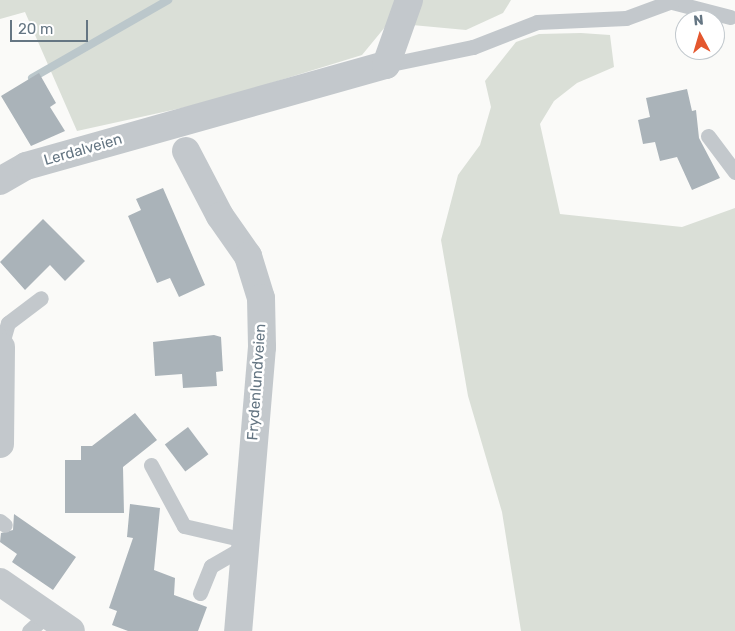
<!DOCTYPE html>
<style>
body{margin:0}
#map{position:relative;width:735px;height:631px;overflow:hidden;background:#fafaf8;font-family:Rubik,sans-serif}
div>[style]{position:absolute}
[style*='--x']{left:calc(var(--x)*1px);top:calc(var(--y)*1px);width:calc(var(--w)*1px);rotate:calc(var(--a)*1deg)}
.green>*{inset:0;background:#dadfd7}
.stream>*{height:8px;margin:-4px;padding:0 4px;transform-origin:4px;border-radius:4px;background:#bbc7cb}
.building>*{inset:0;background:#aab3b9;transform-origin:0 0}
.service>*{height:15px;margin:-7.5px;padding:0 7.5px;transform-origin:7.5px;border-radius:7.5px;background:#c3c8cc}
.minor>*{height:28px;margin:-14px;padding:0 14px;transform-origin:14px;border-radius:14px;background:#c3c8cc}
span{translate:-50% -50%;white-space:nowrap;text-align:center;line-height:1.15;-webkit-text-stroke:5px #fff;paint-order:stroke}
.street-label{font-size:15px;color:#657683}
.north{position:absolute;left:675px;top:10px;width:50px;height:50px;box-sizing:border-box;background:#fff;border:1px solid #c1c8cd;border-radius:50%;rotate:354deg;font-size:14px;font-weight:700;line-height:20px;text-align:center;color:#657683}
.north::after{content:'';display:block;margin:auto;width:18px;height:22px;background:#e4572e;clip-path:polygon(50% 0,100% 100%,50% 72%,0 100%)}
.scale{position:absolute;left:10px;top:20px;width:78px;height:22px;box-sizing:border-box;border:2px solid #657683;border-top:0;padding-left:6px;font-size:15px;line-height:18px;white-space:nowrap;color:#657683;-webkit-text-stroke:4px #fff;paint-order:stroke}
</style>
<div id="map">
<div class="green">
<i style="clip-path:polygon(0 0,396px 0,390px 21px,362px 55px,209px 102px,77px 131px,25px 12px,0 19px)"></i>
<i style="clip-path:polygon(421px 0,511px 0,503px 13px,466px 30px,412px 25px)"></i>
<i style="clip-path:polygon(581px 33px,610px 35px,614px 67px,577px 83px,554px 101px,540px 124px,560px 214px,682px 227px,735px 208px,735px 631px,521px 631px,502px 512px,468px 396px,441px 240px,458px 175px,480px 145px,491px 107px,485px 81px,516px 42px,539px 34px)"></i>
</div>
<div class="stream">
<i style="--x:32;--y:78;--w:157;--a:-29.8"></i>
</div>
<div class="building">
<i style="clip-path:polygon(39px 73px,56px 103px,50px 107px,65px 131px,31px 146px,1px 96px)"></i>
<i style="clip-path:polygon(687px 89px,692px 111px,696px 110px,699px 138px,720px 178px,692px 190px,677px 157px,660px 161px,655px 142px,643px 144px,638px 120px,650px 117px,646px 98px)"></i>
<i style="clip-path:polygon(163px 188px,205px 285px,179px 297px,170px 278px,157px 283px,128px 216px,141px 210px,136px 199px)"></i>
<i style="clip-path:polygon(43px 219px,85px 261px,65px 281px,50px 265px,25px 290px,0 262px)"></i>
<i style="clip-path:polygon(214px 335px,221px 337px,223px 371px,216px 372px,217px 386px,183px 388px,182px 374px,155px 376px,153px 342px)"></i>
<i style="clip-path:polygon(135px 413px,157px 440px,123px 467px,124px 513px,65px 513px,65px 460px,81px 460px,81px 446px,92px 446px)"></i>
<i style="left:188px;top:427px;width:34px;height:29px;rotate:53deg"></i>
<i style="clip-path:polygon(130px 504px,160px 508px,154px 570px,175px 578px,174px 595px,207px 607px,198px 631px,128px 631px,112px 625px,117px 611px,109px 608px,133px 538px,127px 537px)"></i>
<i style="clip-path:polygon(14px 514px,76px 557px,53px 590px,12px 562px,17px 554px,0 542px,1px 533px,13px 530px)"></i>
</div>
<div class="service">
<i style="--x:672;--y:2;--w:60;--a:14.5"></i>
<i style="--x:386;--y:65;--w:89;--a:-11.7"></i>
<i style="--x:473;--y:47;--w:69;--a:-21.3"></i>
<i style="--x:537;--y:22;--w:89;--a:-2.6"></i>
<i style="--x:626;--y:18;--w:52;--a:-20.2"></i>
<i style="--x:708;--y:136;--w:45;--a:53.1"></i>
<i style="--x:1;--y:347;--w:25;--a:-74"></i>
<i style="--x:8;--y:323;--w:41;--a:-37.1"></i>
<i style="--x:151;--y:465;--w:69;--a:61.6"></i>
<i style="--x:184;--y:526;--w:63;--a:12.9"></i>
<i style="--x:0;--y:521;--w:6;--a:39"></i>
<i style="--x:200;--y:593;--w:29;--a:-68"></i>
<i style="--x:211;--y:566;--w:38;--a:-30"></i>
<i style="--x:29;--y:631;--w:24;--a:-42"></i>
</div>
<div class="minor">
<i style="--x:186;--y:151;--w:73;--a:62.4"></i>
<i style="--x:220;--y:216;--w:49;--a:55"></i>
<i style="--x:248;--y:256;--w:44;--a:72.8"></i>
<i style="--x:261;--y:298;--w:49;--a:88.8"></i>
<i style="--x:262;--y:347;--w:285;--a:94.8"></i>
<i style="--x:0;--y:181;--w:30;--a:-30"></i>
<i style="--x:26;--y:166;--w:374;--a:-15.7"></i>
<i style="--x:386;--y:65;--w:69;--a:-70.5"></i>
<i style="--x:0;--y:444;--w:97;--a:-89.4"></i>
<i style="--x:0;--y:582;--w:86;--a:34.6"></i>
</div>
<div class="street-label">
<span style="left:83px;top:150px;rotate:-16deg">Lerdalveien</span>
<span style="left:257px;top:382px;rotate:-86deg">Frydenlundveien</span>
</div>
<div class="north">N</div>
<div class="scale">20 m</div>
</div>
